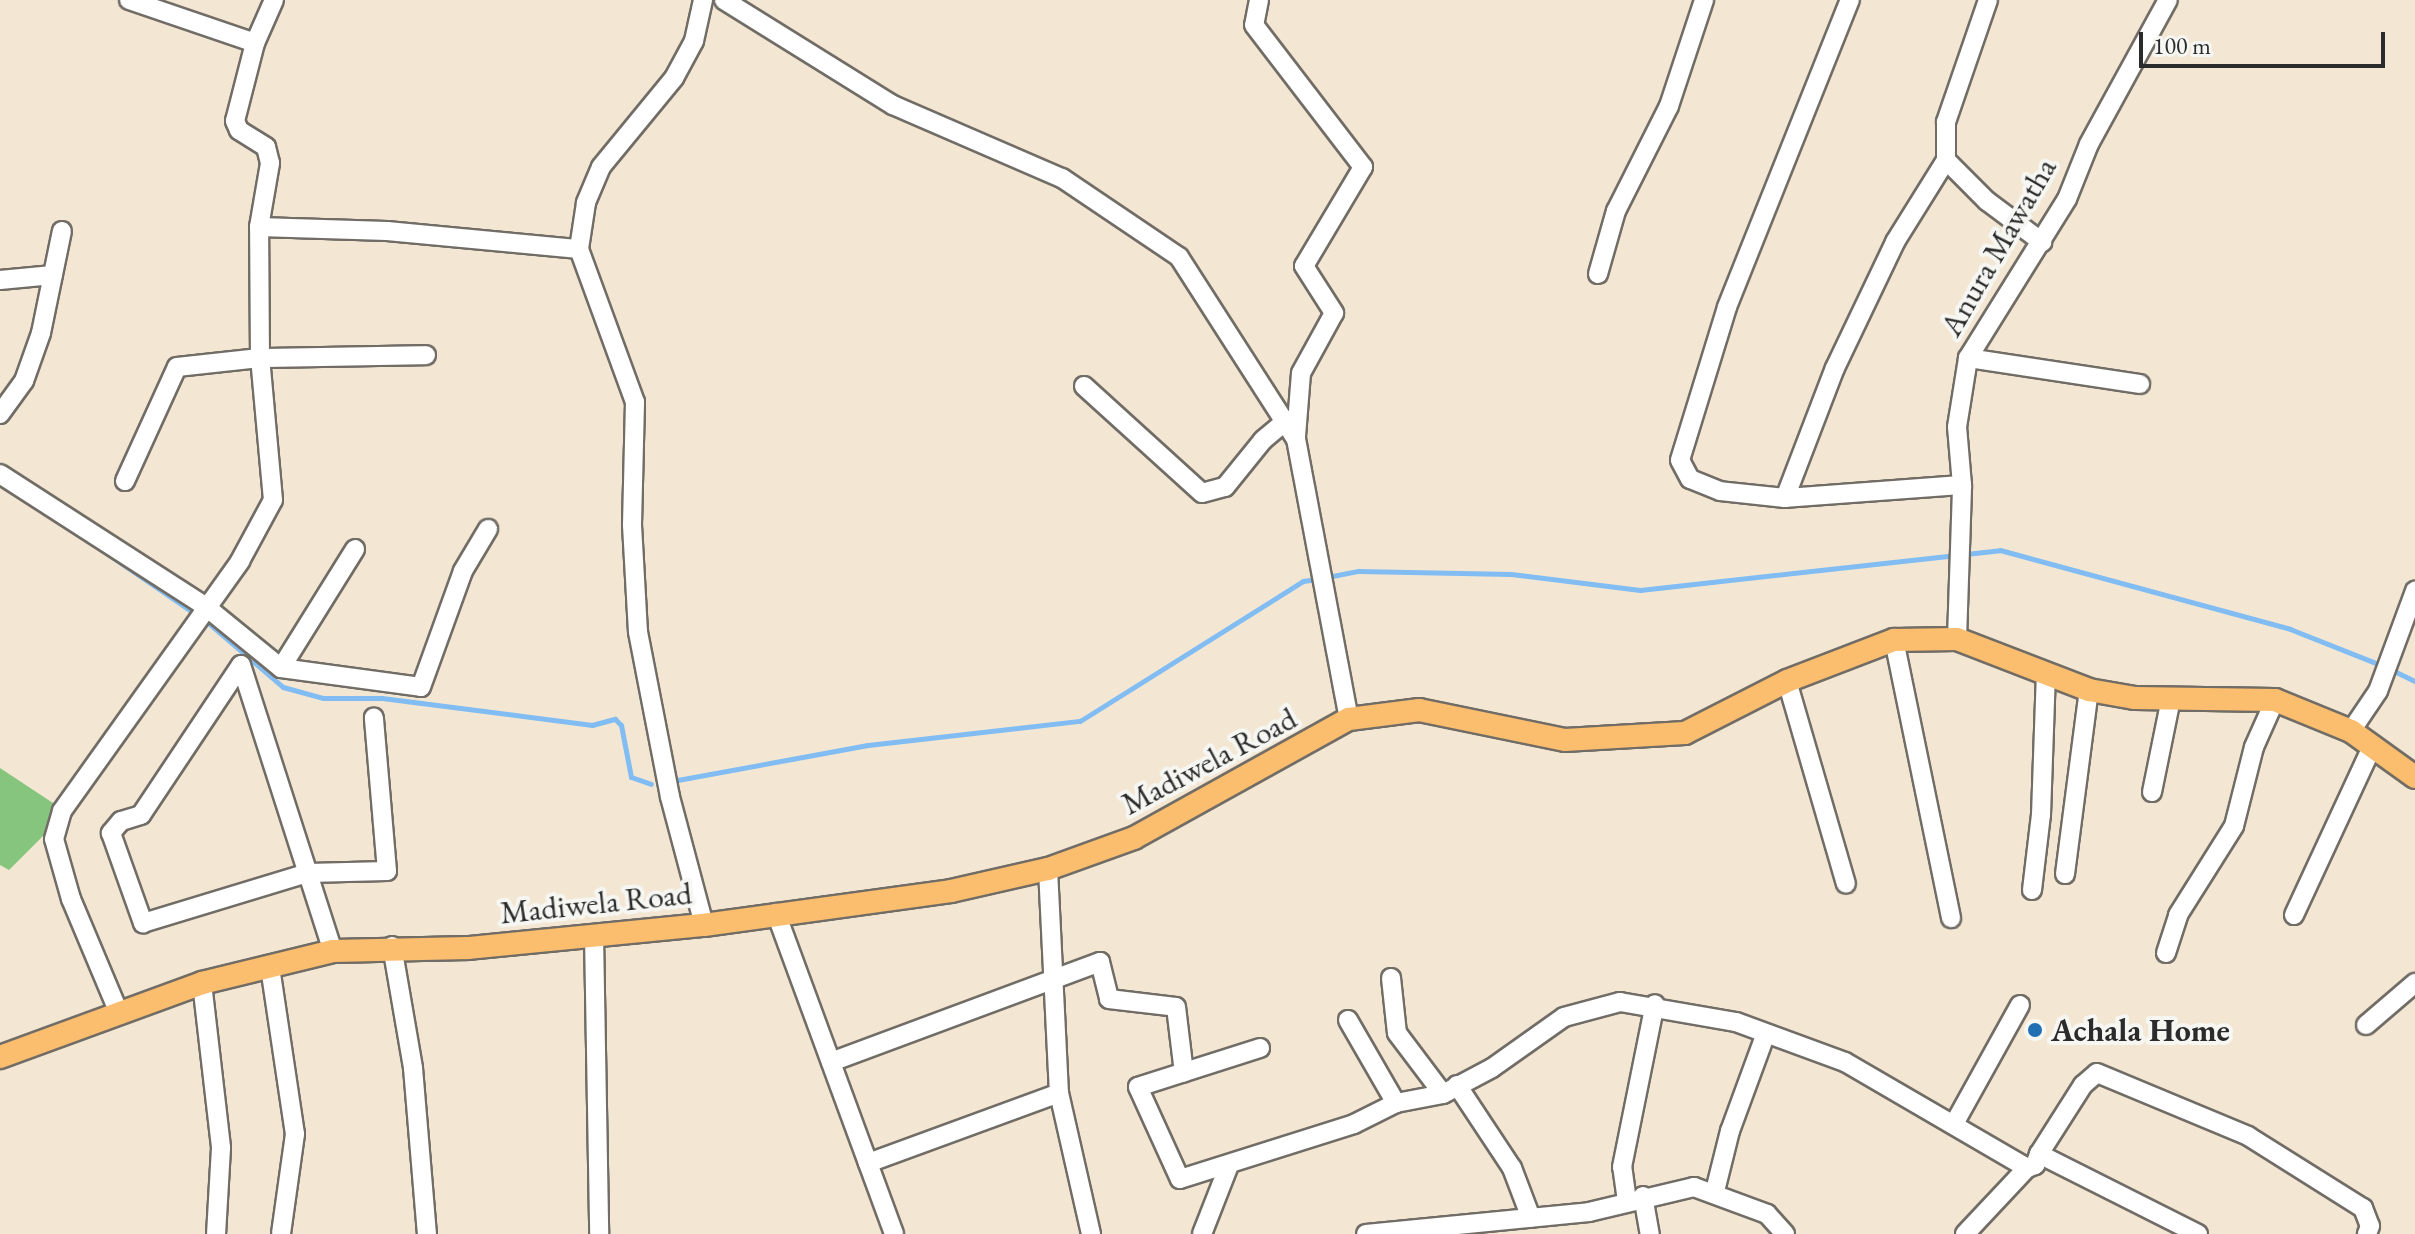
<!DOCTYPE html>
<style>
body{margin:0}
#map{position:relative;width:2415px;height:1234px;overflow:hidden;background:#f3e7d3;font-family:"EB Garamond",serif}
div>[style]{position:absolute}
[style*='--x']{left:calc(var(--x)*1px);top:calc(var(--y)*1px);width:calc(var(--w)*1px);rotate:calc(var(--a)*1deg)}
.green>*{inset:0;background:#85c57d}
.stream>*{height:5px;margin:-2.5px;padding:0 2.5px;transform-origin:2.5px;border-radius:2.5px;background:#81bcf3}
.roads{filter:drop-shadow(2px 0 #716d66) drop-shadow(-2px 0 #716d66) drop-shadow(0 2px #716d66) drop-shadow(0 -2px #716d66)}
.minor>*{height:18px;margin:-9px;padding:0 9px;transform-origin:9px;border-radius:9px;background:#fff}
.major>*{height:22px;margin:-11px;padding:0 11px;transform-origin:11px;border-radius:11px;background:#fbbd6e}
.dots>*{width:22px;height:22px;translate:-50% -50%;box-sizing:border-box;border:4px solid #f6f6f2;border-radius:50%}
span{translate:-50% -50%;white-space:nowrap;text-align:center;line-height:1.15;-webkit-text-stroke:8px #f6f6f2;paint-order:stroke}
.street-label{font-size:32px;color:#2b2b2b}
.poi-label{font-size:32px;color:#2b2b2b;font-weight:700}
.left{translate:0 -50%;text-align:left}
.scale{position:absolute;left:2139px;top:32px;width:246px;height:36px;box-sizing:border-box;border:4px solid #2b2b2b;border-top:0;padding-left:10px;font-size:24px;line-height:28px;white-space:nowrap;color:#2b2b2b;-webkit-text-stroke:6px #f6f6f2;paint-order:stroke}
</style>
<div id="map">
<div class="green">
<i style="clip-path:polygon(0 768px,59px 807px,43px 836px,9px 870px,0 865px)"></i>
</div>
<div class="stream">
<i style="--x:99;--y:548;--w:119;--a:34.4"></i>
<i style="--x:1327;--y:577;--w:32;--a:-11"></i>
<i style="--x:1358;--y:571;--w:153;--a:1.1"></i>
<i style="--x:1511;--y:574;--w:130;--a:7.1"></i>
<i style="--x:1640;--y:590;--w:362;--a:-6.3"></i>
<i style="--x:2000;--y:550;--w:301;--a:15.2"></i>
<i style="--x:2290;--y:629;--w:98;--a:21.6"></i>
<i style="--x:205;--y:620;--w:103;--a:40.7"></i>
<i style="--x:283;--y:687;--w:41;--a:15.4"></i>
<i style="--x:323;--y:698;--w:59;--a:0"></i>
<i style="--x:382;--y:698;--w:212;--a:7.3"></i>
<i style="--x:592;--y:725;--w:24;--a:-15"></i>
<i style="--x:615;--y:719;--w:8;--a:45"></i>
<i style="--x:621;--y:725;--w:53;--a:79.1"></i>
<i style="--x:631;--y:777;--w:21;--a:19"></i>
<i style="--x:2392;--y:670;--w:25;--a:26"></i>
<i style="--x:672;--y:781;--w:199;--a:-10.4"></i>
<i style="--x:868;--y:745;--w:213;--a:-6.5"></i>
<i style="--x:1080;--y:721;--w:263;--a:-32.1"></i>
<i style="--x:1303;--y:581;--w:14;--a:-8"></i>
</div>
<div class="roads">
<div class="minor">
<i style="--x:129;--y:0;--w:133;--a:18.8"></i>
<i style="--x:703;--y:0;--w:42;--a:102.4"></i>
<i style="--x:694;--y:41;--w:42;--a:118.4"></i>
<i style="--x:674;--y:78;--w:115;--a:129.4"></i>
<i style="--x:601;--y:167;--w:39;--a:113"></i>
<i style="--x:586;--y:203;--w:47;--a:98.7"></i>
<i style="--x:579;--y:249;--w:163;--a:69.9"></i>
<i style="--x:635;--y:402;--w:123;--a:91.4"></i>
<i style="--x:632;--y:525;--w:107;--a:86.8"></i>
<i style="--x:638;--y:632;--w:168;--a:79"></i>
<i style="--x:670;--y:797;--w:132;--a:75.1"></i>
<i style="--x:724;--y:0;--w:199;--a:31.9"></i>
<i style="--x:893;--y:105;--w:184;--a:23.4"></i>
<i style="--x:1062;--y:178;--w:141;--a:34"></i>
<i style="--x:1179;--y:257;--w:216;--a:57.3"></i>
<i style="--x:1296;--y:439;--w:285;--a:79.3"></i>
<i style="--x:1259;--y:0;--w:25;--a:101"></i>
<i style="--x:1254;--y:25;--w:179;--a:52.5"></i>
<i style="--x:1363;--y:167;--w:115;--a:120.8"></i>
<i style="--x:1304;--y:266;--w:56;--a:57.4"></i>
<i style="--x:1334;--y:313;--w:68;--a:118.8"></i>
<i style="--x:1301;--y:373;--w:64;--a:94.5"></i>
<i style="--x:1946;--y:160;--w:58;--a:45"></i>
<i style="--x:1987;--y:201;--w:69;--a:36.7"></i>
<i style="--x:259;--y:227;--w:128;--a:1.8"></i>
<i style="--x:387;--y:231;--w:193;--a:5.4"></i>
<i style="--x:1598;--y:274;--w:66;--a:-74.1"></i>
<i style="--x:1616;--y:211;--w:118;--a:-63.2"></i>
<i style="--x:1669;--y:106;--w:112;--a:-71.7"></i>
<i style="--x:0;--y:280;--w:53;--a:-5.4"></i>
<i style="--x:1968;--y:358;--w:174;--a:8.6"></i>
<i style="--x:1084;--y:386;--w:159;--a:42.2"></i>
<i style="--x:1202;--y:493;--w:24;--a:-15"></i>
<i style="--x:1225;--y:487;--w:60;--a:-51"></i>
<i style="--x:1263;--y:440;--w:31;--a:-40"></i>
<i style="--x:0;--y:414;--w:41;--a:-54"></i>
<i style="--x:24;--y:381;--w:51;--a:-70.5"></i>
<i style="--x:41;--y:333;--w:104;--a:-78.4"></i>
<i style="--x:0;--y:474;--w:244;--a:32.8"></i>
<i style="--x:205;--y:606;--w:98;--a:39.2"></i>
<i style="--x:281;--y:668;--w:141;--a:7.7"></i>
<i style="--x:421;--y:687;--w:123;--a:-70.1"></i>
<i style="--x:463;--y:571;--w:49;--a:-59.2"></i>
<i style="--x:125;--y:481;--w:125;--a:-65.5"></i>
<i style="--x:177;--y:367;--w:83;--a:-6.2"></i>
<i style="--x:260;--y:358;--w:166;--a:-1"></i>
<i style="--x:1962;--y:485;--w:177;--a:175.8"></i>
<i style="--x:1785;--y:498;--w:139;--a:-69"></i>
<i style="--x:1835;--y:368;--w:140;--a:-64.5"></i>
<i style="--x:1895;--y:242;--w:97;--a:-58.1"></i>
<i style="--x:1946;--y:160;--w:38;--a:-90"></i>
<i style="--x:1946;--y:122;--w:129;--a:-71"></i>
<i style="--x:1785;--y:498;--w:65;--a:-173.9"></i>
<i style="--x:1720;--y:491;--w:32;--a:-158"></i>
<i style="--x:1690;--y:479;--w:21;--a:-118"></i>
<i style="--x:1680;--y:460;--w:160;--a:-72.9"></i>
<i style="--x:1727;--y:307;--w:331;--a:-68.2"></i>
<i style="--x:1957;--y:639;--w:154;--a:-88.1"></i>
<i style="--x:1962;--y:485;--w:58;--a:-94.9"></i>
<i style="--x:1957;--y:427;--w:70;--a:-80.9"></i>
<i style="--x:1968;--y:358;--w:187;--a:-58.1"></i>
<i style="--x:2067;--y:199;--w:59;--a:-68.2"></i>
<i style="--x:2089;--y:144;--w:164;--a:-61.3"></i>
<i style="--x:1894;--y:640;--w:284;--a:78.4"></i>
<i style="--x:241;--y:665;--w:180;--a:123.7"></i>
<i style="--x:141;--y:815;--w:21;--a:163"></i>
<i style="--x:121;--y:821;--w:16;--a:130"></i>
<i style="--x:111;--y:833;--w:96;--a:70.4"></i>
<i style="--x:143;--y:923;--w:172;--a:-16.9"></i>
<i style="--x:308;--y:873;--w:79;--a:-1.5"></i>
<i style="--x:387;--y:871;--w:154;--a:-94.9"></i>
<i style="--x:241;--y:665;--w:300;--a:72.2"></i>
<i style="--x:281;--y:668;--w:140;--a:-58.1"></i>
<i style="--x:1787;--y:681;--w:211;--a:73.8"></i>
<i style="--x:2351;--y:731;--w:48;--a:-56"></i>
<i style="--x:2378;--y:691;--w:107;--a:-69.7"></i>
<i style="--x:2152;--y:792;--w:95;--a:-78.5"></i>
<i style="--x:1048;--y:869;--w:224;--a:87.2"></i>
<i style="--x:1059;--y:1093;--w:145;--a:77.2"></i>
<i style="--x:2065;--y:874;--w:186;--a:-82.6"></i>
<i style="--x:2032;--y:890;--w:76;--a:-83.2"></i>
<i style="--x:2041;--y:815;--w:142;--a:-88"></i>
<i style="--x:776;--y:913;--w:342;--a:69.8"></i>
<i style="--x:2294;--y:915;--w:187;--a:-65.1"></i>
<i style="--x:594;--y:935;--w:299;--a:89"></i>
<i style="--x:392;--y:946;--w:124;--a:80.2"></i>
<i style="--x:413;--y:1068;--w:167;--a:85.2"></i>
<i style="--x:2166;--y:953;--w:40;--a:-72"></i>
<i style="--x:2178;--y:915;--w:105;--a:-57.8"></i>
<i style="--x:2234;--y:826;--w:81;--a:-75.8"></i>
<i style="--x:2254;--y:747;--w:51;--a:-65.9"></i>
<i style="--x:270;--y:967;--w:169;--a:81.5"></i>
<i style="--x:295;--y:1134;--w:100;--a:98"></i>
<i style="--x:1391;--y:978;--w:55;--a:83.8"></i>
<i style="--x:1397;--y:1033;--w:76;--a:53"></i>
<i style="--x:202;--y:983;--w:166;--a:83.4"></i>
<i style="--x:221;--y:1148;--w:86;--a:93.3"></i>
<i style="--x:119;--y:1013;--w:124;--a:-112.8"></i>
<i style="--x:71;--y:899;--w:62;--a:-105.8"></i>
<i style="--x:54;--y:839;--w:29;--a:-74"></i>
<i style="--x:62;--y:811;--w:307;--a:-54.5"></i>
<i style="--x:240;--y:561;--w:69;--a:-61.6"></i>
<i style="--x:273;--y:500;--w:143;--a:-95.2"></i>
<i style="--x:260;--y:358;--w:131;--a:-90.4"></i>
<i style="--x:259;--y:227;--w:65;--a:-80.2"></i>
<i style="--x:270;--y:163;--w:16;--a:-104"></i>
<i style="--x:266;--y:147;--w:32;--a:-148"></i>
<i style="--x:239;--y:130;--w:10;--a:-114"></i>
<i style="--x:235;--y:121;--w:81;--a:-75.6"></i>
<i style="--x:255;--y:43;--w:47;--a:-66.2"></i>
<i style="--x:1348;--y:1020;--w:96;--a:60"></i>
<i style="--x:2366;--y:1025;--w:65;--a:-40.6"></i>
<i style="--x:1260;--y:1048;--w:128;--a:162.3"></i>
<i style="--x:1138;--y:1087;--w:101;--a:65.5"></i>
<i style="--x:1180;--y:1179;--w:182;--a:-17.5"></i>
<i style="--x:1354;--y:1124;--w:47;--a:-26.6"></i>
<i style="--x:1396;--y:1103;--w:48;--a:-10.8"></i>
<i style="--x:1443;--y:1094;--w:55;--a:-28"></i>
<i style="--x:1492;--y:1068;--w:88;--a:-35.3"></i>
<i style="--x:1564;--y:1017;--w:58;--a:-15"></i>
<i style="--x:1620;--y:1002;--w:118;--a:9.8"></i>
<i style="--x:1736;--y:1022;--w:116;--a:20.2"></i>
<i style="--x:1845;--y:1062;--w:211;--a:30.2"></i>
<i style="--x:2027;--y:1168;--w:9;--a:-21"></i>
<i style="--x:2035;--y:1165;--w:12;--a:-70"></i>
<i style="--x:2039;--y:1154;--w:178;--a:26.7"></i>
<i style="--x:831;--y:1062;--w:287;--a:-20.4"></i>
<i style="--x:1100;--y:962;--w:38;--a:76"></i>
<i style="--x:1109;--y:999;--w:67;--a:6.8"></i>
<i style="--x:1176;--y:1007;--w:66;--a:83.1"></i>
<i style="--x:1457;--y:1085;--w:100;--a:56.5"></i>
<i style="--x:1512;--y:1168;--w:53;--a:69.2"></i>
<i style="--x:1954;--y:1124;--w:136;--a:-61"></i>
<i style="--x:2039;--y:1154;--w:82;--a:-57.5"></i>
<i style="--x:2083;--y:1085;--w:18;--a:-41"></i>
<i style="--x:2097;--y:1073;--w:164;--a:22.6"></i>
<i style="--x:2248;--y:1136;--w:136;--a:32.1"></i>
<i style="--x:2363;--y:1208;--w:19;--a:69"></i>
<i style="--x:2370;--y:1226;--w:9;--a:111"></i>
<i style="--x:868;--y:1163;--w:203;--a:-20.1"></i>
<i style="--x:1715;--y:1191;--w:62;--a:-76"></i>
<i style="--x:1730;--y:1131;--w:101;--a:-69.8"></i>
<i style="--x:1643;--y:1196;--w:39;--a:80"></i>
<i style="--x:1627;--y:1201;--w:34;--a:-98"></i>
<i style="--x:1622;--y:1167;--w:166;--a:-78.6"></i>
<i style="--x:1202;--y:1234;--w:74;--a:-68.6"></i>
<i style="--x:1366;--y:1234;--w:224;--a:-5.6"></i>
<i style="--x:1589;--y:1212;--w:108;--a:-13.4"></i>
<i style="--x:1694;--y:1187;--w:78;--a:20.3"></i>
<i style="--x:1767;--y:1214;--w:27;--a:48"></i>
<i style="--x:1965;--y:1234;--w:91;--a:-46.8"></i>
</div>
<div class="major">
<i style="--x:0;--y:1057;--w:215;--a:-20.1"></i>
<i style="--x:202;--y:983;--w:135;--a:-13.7"></i>
<i style="--x:333;--y:951;--w:135;--a:-1.3"></i>
<i style="--x:468;--y:948;--w:237;--a:-5.6"></i>
<i style="--x:704;--y:925;--w:249;--a:-7.8"></i>
<i style="--x:951;--y:891;--w:99;--a:-12.8"></i>
<i style="--x:1048;--y:869;--w:91;--a:-19.8"></i>
<i style="--x:1134;--y:838;--w:246;--a:-29"></i>
<i style="--x:1349;--y:719;--w:71;--a:-7.3"></i>
<i style="--x:1419;--y:710;--w:149;--a:11.6"></i>
<i style="--x:1565;--y:740;--w:120;--a:-3.3"></i>
<i style="--x:1685;--y:733;--w:114;--a:-27"></i>
<i style="--x:1787;--y:681;--w:115;--a:-21"></i>
<i style="--x:1894;--y:640;--w:63;--a:-0.9"></i>
<i style="--x:1957;--y:639;--w:142;--a:21.1"></i>
<i style="--x:2089;--y:690;--w:47;--a:9.9"></i>
<i style="--x:2135;--y:698;--w:140;--a:0.8"></i>
<i style="--x:2275;--y:700;--w:82;--a:22.2"></i>
<i style="--x:2351;--y:731;--w:79;--a:35.7"></i>
</div>
</div>
<div class="dots">
<i style="left:2035px;top:1030px;background:#1f6fb2"></i>
</div>
<div class="street-label">
<span style="left:1998px;top:247px;rotate:-60deg">Anura Mawatha</span>
<span style="left:1209px;top:761px;rotate:-28deg">Madiwela Road</span>
<span style="left:596px;top:903px;rotate:-6deg">Madiwela Road</span>
</div>
<div class="poi-label">
<span class="left" style="left:2051px;top:1030px">Achala Home</span>
</div>
<div class="scale">100 m</div>
</div>
